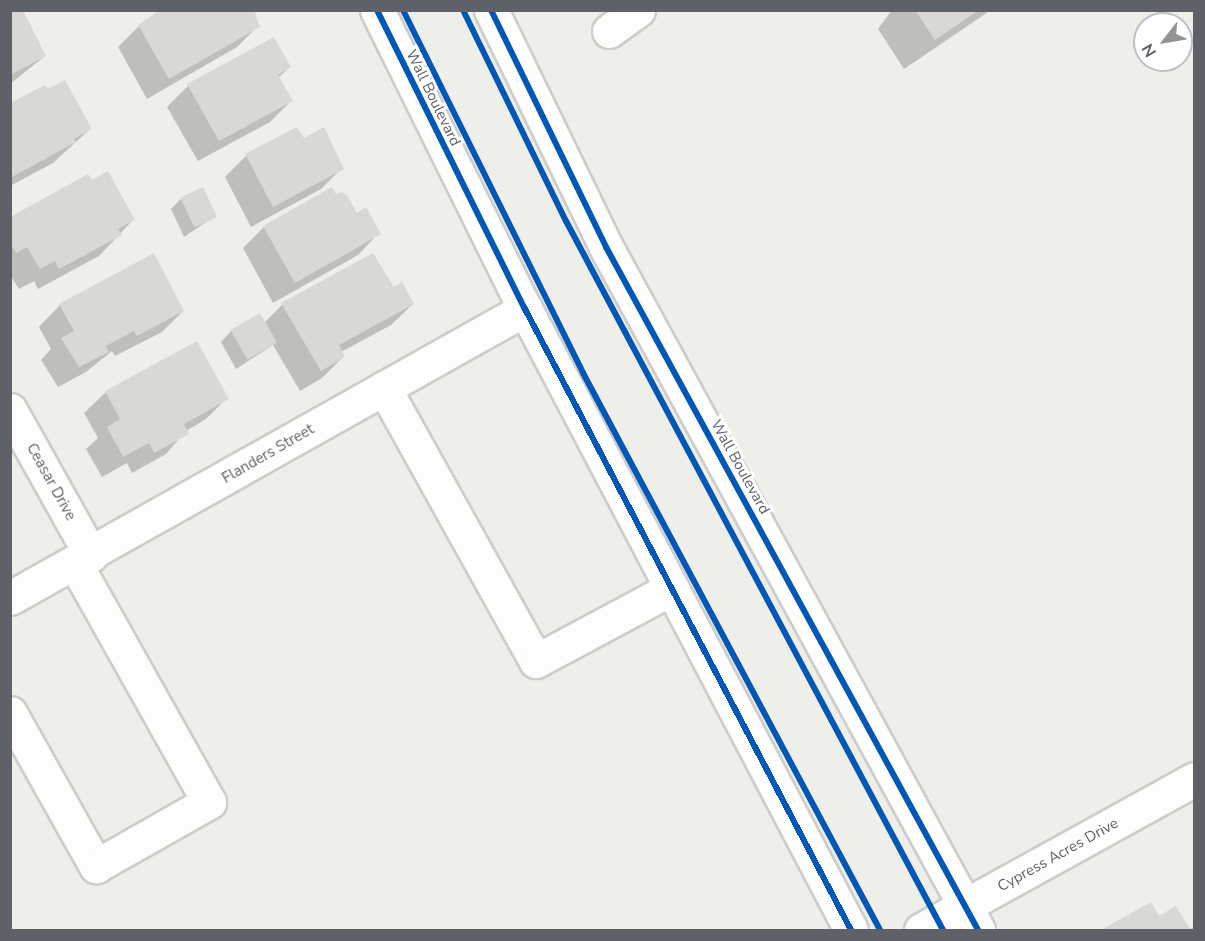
<!DOCTYPE html>
<style>
body{margin:0}
#map{position:relative;width:1205px;height:941px;overflow:hidden;background:#efefe9;font-family:"Nunito Sans",sans-serif}
div>[style]{position:absolute}
[style*='--x']{left:calc(var(--x)*1px);top:calc(var(--y)*1px);width:calc(var(--w)*1px);rotate:calc(var(--a)*1deg)}
.shadow>*{inset:0;background:#0003}
.building>*{inset:0;background:#d9d8d4;transform-origin:0 0}
.roads{filter:drop-shadow(2px 0 #cccdcc) drop-shadow(-2px 0 #cccdcc) drop-shadow(0 2px #cccdcc) drop-shadow(0 -2px #cccdcc)}
.minor>*{height:33px;margin:-16.5px;padding:0 16.5px;transform-origin:16.5px;border-radius:16.5px;background:#fdfdfc}
.cycleway>*{height:6px;margin:-3px;padding:0 3px;transform-origin:3px;border-radius:3px;background:#0057b8}
span{translate:-50% -50%;white-space:nowrap;text-align:center;line-height:1.15;-webkit-text-stroke:6px #fff;paint-order:stroke}
.street-label{font-size:15px;color:#5f6168}
.frame{position:absolute;inset:0;border:12px solid #5f6168;pointer-events:none}
.north{position:absolute;left:1133px;top:12px;width:60px;height:60px;box-sizing:border-box;background:#fff;border:2px solid #bfc0c3;border-radius:50%;rotate:239deg;font-size:16px;font-weight:700;line-height:24px;text-align:center;color:#5f6168}
.north::after{content:'';display:block;margin:auto;width:21px;height:27px;background:#919395;clip-path:polygon(50% 0,100% 100%,50% 72%,0 100%)}
</style>
<div id="map">
<div class="shadow">
<i style="clip-path:polygon(10px 10px,45px 56px,10px 84px)"></i>
<i style="clip-path:polygon(892px 10px,991px 10px,904px 69px,878px 29px)"></i>
<i style="clip-path:polygon(139px 26px,258px 26px,237px 47px,147px 99px,118px 47px)"></i>
<i style="clip-path:polygon(290px 67px,278px 78px,291px 101px,270px 122px,198px 161px,167px 107px,188px 86px)"></i>
<i style="clip-path:polygon(10px 105px,90px 129px,53px 163px,10px 186px)"></i>
<i style="clip-path:polygon(297px 129px,303px 140px,342px 168px,321px 189px,251px 227px,225px 177px,246px 156px)"></i>
<i style="clip-path:polygon(336px 196px,379px 233px,358px 255px,273px 303px,243px 248px,264px 227px)"></i>
<i style="clip-path:polygon(181px 199px,215px 216px,184px 237px,171px 209px)"></i>
<i style="clip-path:polygon(10px 219px,133px 220px,99px 256px,38px 289px,34px 281px,19px 289px,10px 275px)"></i>
<i style="clip-path:polygon(393px 289px,413px 304px,391px 325px,341px 352px,343px 357px,322px 378px,300px 391px,273px 345px,236px 369px,221px 342px,231px 331px,264px 323px,282px 305px)"></i>
<i style="clip-path:polygon(60px 305px,183px 311px,162px 332px,115px 356px,112px 351px,86px 372px,58px 387px,41px 360px,51px 349px,39px 327px)"></i>
<i style="clip-path:polygon(196px 343px,227px 398px,206px 419px,186px 431px,166px 454px,132px 473px,127px 463px,102px 477px,86px 449px,98px 438px,84px 413px,106px 392px)"></i>
<i style="clip-path:polygon(1151px 904px,1158px 918px,1176px 908px,1189px 930px,1104px 930px)"></i>
</div>
<div class="building">
<i style="clip-path:polygon(10px 10px,23px 10px,46px 56px,10px 75px)"></i>
<i style="clip-path:polygon(160px 10px,254px 10px,260px 27px,169px 79px,138px 25px)"></i>
<i style="clip-path:polygon(915px 10px,979px 10px,935px 40px)"></i>
<i style="clip-path:polygon(274px 37px,291px 67px,278px 75px,293px 101px,219px 141px,187px 84px)"></i>
<i style="clip-path:polygon(65px 80px,92px 129px,74px 139px,76px 142px,10px 178px,10px 103px,45px 85px,48px 89px)"></i>
<i style="clip-path:polygon(297px 127px,304px 138px,324px 127px,344px 169px,273px 207px,245px 154px)"></i>
<i style="clip-path:polygon(108px 171px,135px 220px,118px 229px,122px 235px,59px 269px,55px 261px,40px 269px,27px 247px,16px 253px,10px 243px,10px 217px,88px 174px,92px 180px)"></i>
<i style="left:203px;top:187px;width:33px;height:25px;rotate:65deg"></i>
<i style="clip-path:polygon(332px 187px,336px 194px,342px 192px,347px 195px,357px 213px,366px 207px,381px 234px,295px 283px,263px 226px)"></i>
<i style="clip-path:polygon(154px 253px,184px 311px,137px 336px,134px 331px,106px 346px,109px 352px,79px 367px,61px 338px,74px 331px,59px 304px)"></i>
<i style="clip-path:polygon(373px 253px,394px 287px,402px 282px,414px 304px,339px 345px,345px 357px,321px 371px,281px 303px)"></i>
<i style="left:260px;top:313px;width:34px;height:34px;rotate:60deg"></i>
<i style="clip-path:polygon(197px 341px,229px 399px,184px 424px,189px 434px,154px 453px,149px 443px,123px 457px,107px 427px,120px 419px,105px 391px)"></i>
<i style="clip-path:polygon(1151px 902px,1159px 916px,1176px 906px,1190px 929px,1194px 926px,1194px 930px,1101px 930px)"></i>
</div>
<div class="roads">
<div class="minor">
<i style="--x:377;--y:10;--w:334;--a:63.7"></i>
<i style="--x:525;--y:309;--w:701;--a:62.3"></i>
<i style="--x:491;--y:10;--w:263;--a:64.1"></i>
<i style="--x:606;--y:247;--w:778;--a:61.42"></i>
<i style="--x:609;--y:31;--w:36;--a:-36"></i>
<i style="--x:384;--y:388;--w:312;--a:60.9"></i>
<i style="--x:536;--y:661;--w:154;--a:-28.2"></i>
<i style="--x:10;--y:410;--w:166;--a:60.8"></i>
<i style="--x:10;--y:598;--w:591;--a:-29.3"></i>
<i style="--x:10;--y:713;--w:176;--a:60.7"></i>
<i style="--x:96;--y:866;--w:130;--a:-29.5"></i>
<i style="--x:209;--y:802;--w:274;--a:-119.3"></i>
<i style="--x:921;--y:930;--w:312;--a:-28.9"></i>
</div>
</div>
<div class="cycleway">
<i style="--x:377;--y:10;--w:334;--a:63.7"></i>
<i style="--x:525;--y:309;--w:701;--a:62.3"></i>
<i style="--x:403;--y:10;--w:405;--a:63.6"></i>
<i style="--x:583;--y:373;--w:631;--a:61.93"></i>
<i style="--x:463;--y:10;--w:235;--a:64"></i>
<i style="--x:566;--y:221;--w:803;--a:62"></i>
<i style="--x:491;--y:10;--w:263;--a:64.1"></i>
<i style="--x:606;--y:247;--w:778;--a:61.42"></i>
</div>
<div class="street-label">
<span style="left:433px;top:98px;rotate:64deg">Wall Boulevard</span>
<span style="left:268px;top:454px;rotate:-30deg">Flanders Street</span>
<span style="left:740px;top:467px;rotate:61deg">Wall Boulevard</span>
<span style="left:51px;top:482px;rotate:61deg">Ceasar Drive</span>
<span style="left:1058px;top:855px;rotate:-29deg">Cypress Acres Drive</span>
</div>
<div class="frame"></div>
<div class="north">N</div>
</div>
